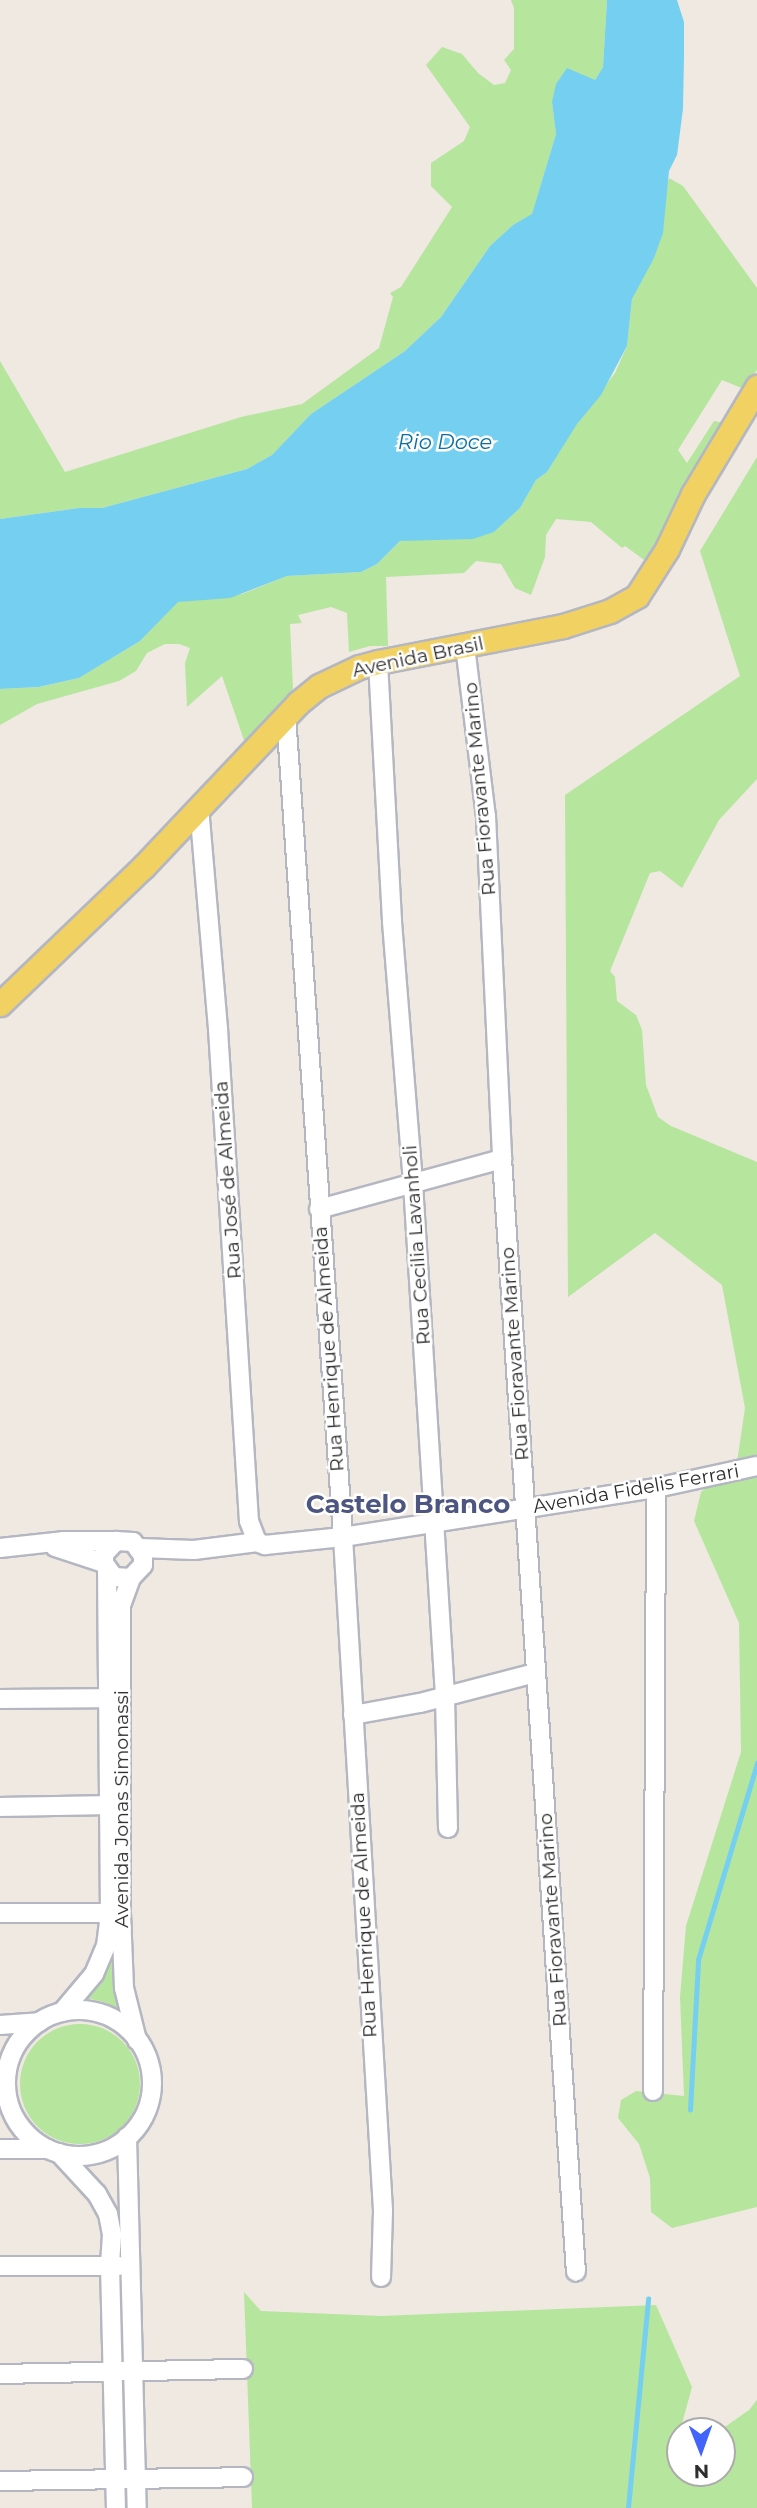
<!DOCTYPE html>
<meta charset="utf-8">
<style>
body{margin:0}
#map{position:relative;width:757px;height:2508px;overflow:hidden;background:#efe9e1;font-family:Montserrat,sans-serif}
div>[style]{position:absolute}
[style*='--x']{left:calc(var(--x)*1px);top:calc(var(--y)*1px);width:calc(var(--w)*1px);rotate:calc(var(--a)*1deg)}
.green>*{inset:0;background:#b6e59e}
.round{border-radius:50%}
.water>*{inset:0;background:#75cff0}
.stream>*{height:4.5px;margin:-2.25px;padding:0 2.25px;transform-origin:2.25px;border-radius:2.25px;background:#75cff0}
.roads{filter:drop-shadow(2px 0 #b4b7c1) drop-shadow(-2px 0 #b4b7c1) drop-shadow(0 2px #b4b7c1) drop-shadow(0 -2px #b4b7c1)}
.minor>*{height:18px;margin:-9px;padding:0 9px;transform-origin:9px;border-radius:9px;background:#fff}
.minor>.ring{margin:-9px;padding:0;box-sizing:content-box;background:none;border:18px solid #fff;border-radius:50%}
.major>*{height:23px;margin:-11.5px;padding:0 11.5px;transform-origin:11.5px;border-radius:11.5px;background:#f2d163}
span{translate:-50% -50%;white-space:nowrap;text-align:center;line-height:1.15;-webkit-text-stroke:5px #fff;paint-order:stroke}
.street-label{font-size:19px;color:#2e2e2e}
.water-label{font-size:21px;color:#0d6fa3;font-style:italic}
.district-label{font-size:26px;color:#4d5680;font-weight:700}
.north{position:absolute;left:666px;top:2417px;width:70px;height:70px;box-sizing:border-box;background:#fff;border:2px solid #ababab;border-radius:50%;rotate:179deg;font-size:19px;font-weight:700;line-height:28px;text-align:center;color:#2e2e2e}
.north::after{content:'';display:block;margin:auto;width:24px;height:32px;background:#4264fb;clip-path:polygon(50% 0,100% 100%,50% 72%,0 100%)}
</style>
<div id="map">
<div class="green">
<i style="clip-path:polygon(511px 0,607px 0,603px 67px,595px 80px,552px 102px,556px 134px,532px 215px,513px 225px,490px 246px,441px 317px,405px 351px,311px 414px,272px 455px,247px 469px,102px 508px,79px 508px,0 519px,0 361px,65px 472px,241px 417px,302px 404px,379px 348px,393px 297px,390px 293px,401px 287px,452px 207px,431px 186px,431px 163px,464px 141px,470px 127px,426px 65px,442px 47px,462px 54px,478px 73px,494px 85px,505px 83px,511px 70px,504px 60px,514px 49px,514px 8px)"></i>
<i style="clip-path:polygon(669px 178px,683px 186px,757px 288px,757px 370px,744px 389px,722px 380px,678px 450px,687px 463px,714px 421px,724px 423px,647px 562px,625px 546px,622px 548px,591px 522px,556px 519px,546px 535px,545px 557px,531px 595px,515px 588px,501px 564px,476px 561px,464px 573px,386px 577px,388px 646px,370px 646px,349px 652px,347px 613px,331px 607px,298px 615px,302px 623px,290px 624px,293px 689px,246px 746px,222px 676px,187px 707px,185px 663px,190px 648px,179px 644px,165px 644px,147px 653px,136px 671px,119px 681px,37px 704px,0 725px,0 689px,40px 687px,79px 678px,140px 641px,177px 602px,242px 594px,287px 576px,361px 572px,377px 564px,400px 541px,494px 532px,520px 508px,536px 480px,547px 472px,576px 424px,615px 373px,627px 346px,632px 299px,641px 280px)"></i>
<i style="clip-path:polygon(757px 457px,757px 779px,719px 820px,682px 888px,660px 871px,650px 873px,610px 971px,615px 977px,617px 1001px,636px 1015px,642px 1030px,646px 1085px,658px 1117px,671px 1126px,757px 1162px,757px 2207px,672px 2228px,651px 2212px,650px 2178px,639px 2144px,618px 2118px,621px 2100px,636px 2091px,684px 2096px,680px 1997px,686px 1926px,741px 1752px,739px 1623px,694px 1521px,701px 1492px,737px 1462px,745px 1408px,722px 1285px,655px 1233px,568px 1297px,565px 795px,740px 676px,700px 551px)"></i>
<i style="clip-path:polygon(116px 1935px,126px 2013px,104px 2002px,82px 1997px)"></i>
<i class="round" style="left:20px;top:2024px;width:120px;height:120px"></i>
<i style="clip-path:polygon(244px 2292px,261px 2311px,381px 2316px,656px 2305px,692px 2387px,680px 2431px,680px 2473px,722px 2473px,722px 2431px,719px 2431px,749px 2410px,757px 2400px,757px 2508px,252px 2508px)"></i>
</div>
<div class="water">
<i style="clip-path:polygon(607px 0,677px 0,684px 22px,684px 57px,683px 109px,677px 155px,669px 171px,663px 233px,654px 258px,632px 299px,627px 346px,601px 395px,577px 424px,547px 472px,536px 480px,520px 508px,494px 532px,473px 539px,400px 541px,377px 564px,361px 572px,287px 576px,230px 598px,178px 602px,140px 641px,79px 678px,39px 687px,0 689px,0 519px,79px 508px,102px 508px,247px 469px,272px 455px,311px 414px,405px 351px,441px 317px,490px 246px,513px 225px,532px 214px,556px 134px,552px 102px,556px 84px,567px 68px,595px 80px,603px 67px)"></i>
</div>
<div class="stream">
<i style="--x:690;--y:2110;--w:150;--a:-86.9"></i>
<i style="--x:698;--y:1960;--w:206;--a:-73.3"></i>
<i style="--x:628;--y:2508;--w:210;--a:-84.5"></i>
</div>
<div class="roads">
<div class="minor">
<i style="--x:465;--y:646;--w:171;--a:83"></i>
<i style="--x:486;--y:816;--w:343;--a:87.3"></i>
<i style="--x:502;--y:1159;--w:1115;--a:86.2"></i>
<i style="--x:378;--y:662;--w:260;--a:86.9"></i>
<i style="--x:392;--y:922;--w:263;--a:85.4"></i>
<i style="--x:413;--y:1184;--w:513;--a:86.42"></i>
<i style="--x:445;--y:1696;--w:132;--a:88.7"></i>
<i style="--x:286;--y:715;--w:824;--a:86.03"></i>
<i style="--x:343;--y:1537;--w:675;--a:86.6"></i>
<i style="--x:383;--y:2211;--w:66;--a:91.7"></i>
<i style="--x:199;--y:807;--w:223;--a:85.1"></i>
<i style="--x:218;--y:1029;--w:493;--a:86.4"></i>
<i style="--x:249;--y:1521;--w:22;--a:69"></i>
<i style="--x:257;--y:1542;--w:9;--a:21"></i>
<i style="--x:265;--y:1545;--w:78;--a:-5.9"></i>
<i style="--x:343;--y:1537;--w:317;--a:-8.9"></i>
<i style="--x:656;--y:1488;--w:103;--a:-12.3"></i>
<i style="--x:319;--y:1209;--w:190;--a:-15.3"></i>
<i style="--x:55;--y:1547;--w:52;--a:18.1"></i>
<i style="--x:0;--y:1548;--w:63;--a:-6.3"></i>
<i style="--x:63;--y:1541;--w:53;--a:0"></i>
<i style="--x:140;--y:1548;--w:54;--a:2.1"></i>
<i style="--x:194;--y:1550;--w:64;--a:-7.2"></i>
<i style="--x:131;--y:1578;--w:17;--a:-177"></i>
<i style="--x:114;--y:1577;--w:17;--a:-126"></i>
<i style="--x:104;--y:1563;--w:9;--a:-90"></i>
<i style="--x:104;--y:1554;--w:18;--a:-47"></i>
<i style="--x:116;--y:1541;--w:17;--a:3"></i>
<i style="--x:133;--y:1542;--w:17;--a:54"></i>
<i style="--x:143;--y:1556;--w:9;--a:90"></i>
<i style="--x:143;--y:1565;--w:18;--a:133"></i>
<i style="--x:131;--y:1578;--w:29;--a:110"></i>
<i style="--x:121;--y:1605;--w:308;--a:90"></i>
<i style="--x:121;--y:1913;--w:75;--a:87.7"></i>
<i style="--x:124;--y:1988;--w:54;--a:76"></i>
<i style="--x:0;--y:1699;--w:119;--a:-0.5"></i>
<i style="--x:353;--y:1715;--w:68;--a:-10.2"></i>
<i style="--x:420;--y:1703;--w:119;--a:-14.6"></i>
<i style="--x:0;--y:1807;--w:119;--a:-1"></i>
<i style="--x:0;--y:1913;--w:121;--a:0"></i>
<i class="ring" style="left:6px;top:2010px;width:128px;height:128px"></i>
<i style="--x:62;--y:2012;--w:50;--a:-49.9"></i>
<i style="--x:94;--y:1974;--w:30;--a:-67"></i>
<i style="--x:106;--y:1946;--w:33;--a:-83"></i>
<i style="--x:110;--y:1913;--w:342;--a:-90.5"></i>
<i style="--x:0;--y:2025;--w:39;--a:-4"></i>
<i style="--x:653;--y:2091;--w:603;--a:-89.71"></i>
<i style="--x:127;--y:2137;--w:371;--a:88.5"></i>
<i style="--x:0;--y:2149;--w:48;--a:0"></i>
<i style="--x:59;--y:2153;--w:56;--a:47.2"></i>
<i style="--x:97;--y:2194;--w:23;--a:61"></i>
<i style="--x:108;--y:2214;--w:21;--a:79"></i>
<i style="--x:112;--y:2235;--w:30;--a:94"></i>
<i style="--x:110;--y:2265;--w:243;--a:88.6"></i>
<i style="--x:0;--y:2266;--w:119;--a:0"></i>
<i style="--x:0;--y:2374;--w:243;--a:-1.2"></i>
<i style="--x:0;--y:2481;--w:243;--a:-0.9"></i>
</div>
<div class="major">
<i style="--x:0;--y:1004;--w:198;--a:-43.8"></i>
<i style="--x:143;--y:867;--w:226;--a:-46.6"></i>
<i style="--x:298;--y:703;--w:27;--a:-39"></i>
<i style="--x:319;--y:686;--w:44;--a:-25.4"></i>
<i style="--x:359;--y:667;--w:20;--a:-15"></i>
<i style="--x:378;--y:662;--w:188;--a:-11"></i>
<i style="--x:563;--y:626;--w:49;--a:-17.7"></i>
<i style="--x:610;--y:611;--w:31;--a:-29"></i>
<i style="--x:637;--y:596;--w:56;--a:-57.4"></i>
<i style="--x:667;--y:549;--w:61;--a:-64.7"></i>
<i style="--x:693;--y:494;--w:125;--a:-59.1"></i>
</div>
</div>
<div class="street-label">
<span style="left:418px;top:657px;rotate:-12deg">Avenida Brasil</span>
<span style="left:480px;top:789px;rotate:-95deg">Rua Fioravante Marino</span>
<span style="left:228px;top:1180px;rotate:-94deg">Rua José de Almeida</span>
<span style="left:417px;top:1245px;rotate:-94deg">Rua Cecilia Lavanholi</span>
<span style="left:329px;top:1349px;rotate:-94deg">Rua Henrique de Almeida</span>
<span style="left:515px;top:1354px;rotate:-94deg">Rua Fioravante Marino</span>
<span style="left:636px;top:1489px;rotate:-10deg">Avenida Fidelis Ferrari</span>
<span style="left:122px;top:1809px;rotate:-90deg">Avenida Jonas Simonassi</span>
<span style="left:364px;top:1915px;rotate:-93deg">Rua Henrique de Almeida</span>
<span style="left:553px;top:1920px;rotate:-94deg">Rua Fioravante Marino</span>
</div>
<div class="water-label">
<span style="left:445px;top:442px">Rio Doce</span>
</div>
<div class="district-label">
<span style="left:408px;top:1505px">Castelo Branco</span>
</div>
<div class="north">N</div>
</div>
